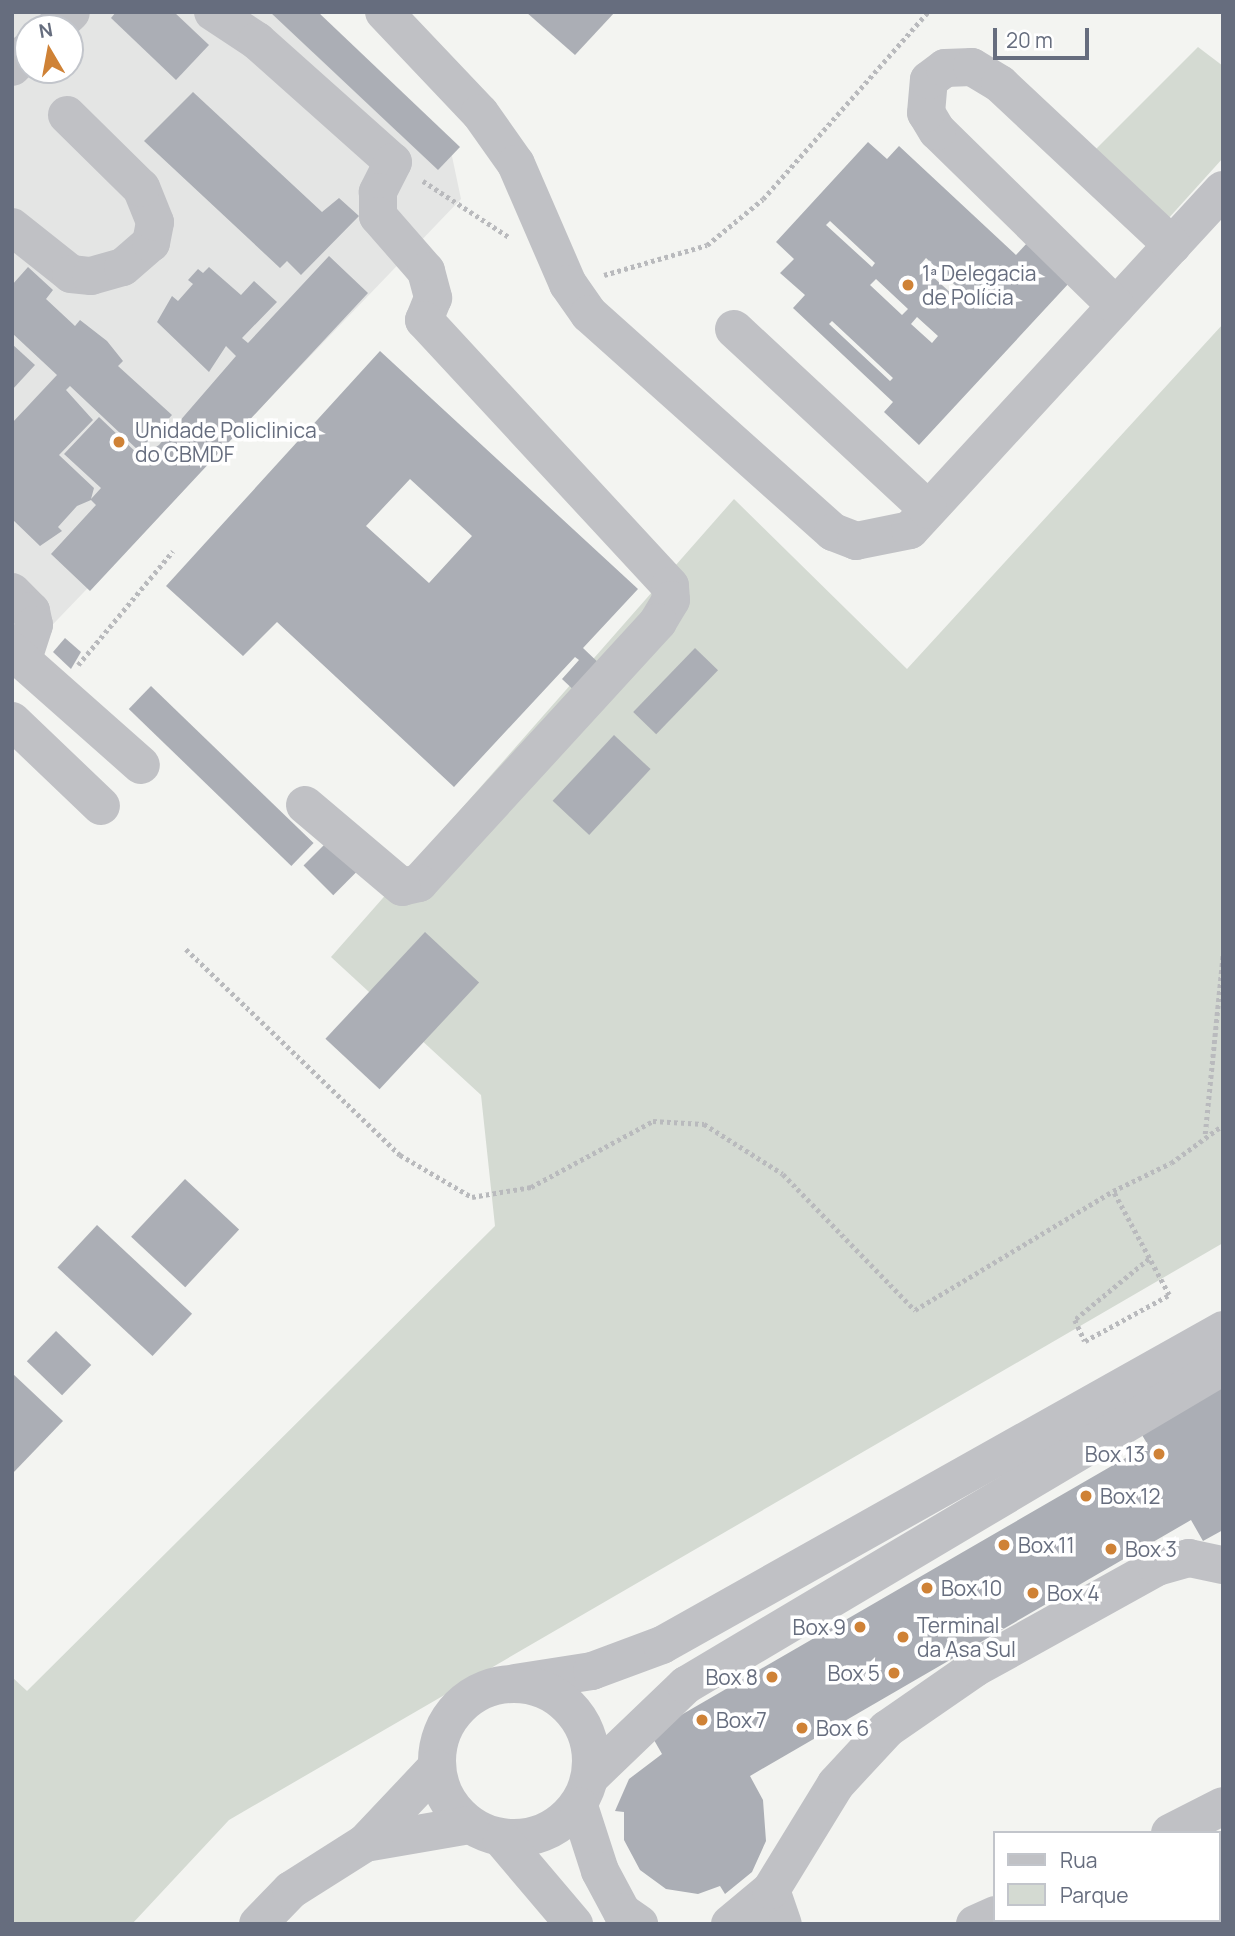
<!DOCTYPE html>
<meta charset="utf-8">
<style>
body{margin:0}
#map{position:relative;width:1235px;height:1936px;overflow:hidden;background:#f3f4f1;font-family:Manrope,sans-serif}
div>[style]{position:absolute}
[style*='--x']{left:calc(var(--x)*1px);top:calc(var(--y)*1px);width:calc(var(--w)*1px);rotate:calc(var(--a)*1deg)}
.built>*{inset:0;background:#e4e5e4}
.green>*{inset:0;background:#d4dad2}
.building>*{inset:0;background:#abaeb5;transform-origin:0 0}
.path>*{height:4.5px;margin-top:-2.25px;transform-origin:0;background:repeating-linear-gradient(90deg,#b9babd 0 3.5px,transparent 0 7px)}
.minor>*{height:38px;margin:-19px;padding:0 19px;transform-origin:19px;border-radius:19px;background:#c0c1c5}
.minor>.ring{margin:-19px;padding:0;box-sizing:content-box;background:none;border:38px solid #c0c1c5;border-radius:50%}
.dots>*{width:19px;height:19px;translate:-50% -50%;box-sizing:border-box;border:4px solid #fff;border-radius:50%}
span{translate:-50% -50%;white-space:nowrap;text-align:center;line-height:1.15;-webkit-text-stroke:7px #fff;paint-order:stroke}
.poi-label{font-size:21px;color:#666d7e}
.left{translate:0 -50%;text-align:left}
.right{translate:-100% -50%;text-align:right}
.frame{position:absolute;inset:0;border:14px solid #666d7e;pointer-events:none}
.legend{position:absolute;left:993px;top:1831px;width:228px;height:91px;box-sizing:border-box;background:#fff;border:2px solid #c2c5cb;margin:0;padding:9px 12px;list-style:none;font-size:21px;color:#666d7e}
.legend li{display:flex;align-items:center;gap:14px;height:35px}
.legend b{width:35px;border:2px solid #c2c5cb}
.north{position:absolute;left:14px;top:14px;width:70px;height:70px;box-sizing:border-box;background:#fff;border:2px solid #c2c5cb;border-radius:50%;rotate:350deg;font-size:19px;font-weight:700;line-height:28px;text-align:center;color:#666d7e}
.north::after{content:'';display:block;margin:auto;width:24px;height:32px;background:#cf8236;clip-path:polygon(50% 0,100% 100%,50% 72%,0 100%)}
.scale{position:absolute;left:993px;top:28px;width:96px;height:32px;box-sizing:border-box;border:4px solid #666d7e;border-top:0;padding-left:9px;font-size:21px;line-height:24px;white-space:nowrap;color:#666d7e;-webkit-text-stroke:5px #fff;paint-order:stroke}
</style>
<div id="map">
<div class="built">
<i style="clip-path:polygon(evenodd,12px 12px,310px 12px,449px 142px,461px 199px,36px 642px,12px 619px,12px 12px,28px 28px,70px 28px,70px 70px,28px 70px,28px 28px)"></i>
</div>
<div class="green">
<i style="clip-path:polygon(1198px 47px,1223px 66px,1223px 158px,1167px 220px,1093px 152px)"></i>
<i style="clip-path:polygon(1223px 324px,1223px 1243px,229px 1820px,132px 1924px,12px 1924px,12px 1677px,27px 1691px,495px 1226px,481px 1095px,331px 957px,734px 499px,907px 669px)"></i>
</div>
<div class="building">
<i style="clip-path:polygon(116px 12px,174px 12px,209px 45px,176px 80px,111px 18px)"></i>
<i style="clip-path:polygon(270px 12px,318px 12px,460px 147px,438px 170px)"></i>
<i style="clip-path:polygon(526px 12px,615px 12px,575px 55px)"></i>
<i style="clip-path:polygon(193px 92px,322px 212px,339px 198px,359px 216px,301px 275px,287px 261px,280px 268px,144px 141px)"></i>
<i style="clip-path:polygon(evenodd,868px 142px,887px 159px,899px 146px,1016px 255px,1028px 242px,1070px 282px,919px 445px,884px 412px,893px 402px,793px 308px,805px 295px,780px 273px,794px 259px,776px 242px,868px 142px,830px 221px,875px 263px,872px 267px,826px 225px,830px 221px,868px 142px,926px 258px,970px 299px,964px 305px,920px 265px,926px 258px,868px 142px,876px 279px,908px 309px,902px 315px,870px 285px,876px 279px,868px 142px,917px 317px,938px 336px,932px 343px,911px 324px,917px 317px,868px 142px,832px 321px,893px 378px,890px 381px,829px 324px,832px 321px)"></i>
<i style="clip-path:polygon(329px 256px,368px 293px,90px 591px,51px 554px,96px 505px,91px 500px,77px 506px,58px 527px,62px 531px,40px 546px,12px 519px,12px 423px,57px 375px,12px 333px,12px 285px,28px 267px,53px 290px,46px 299px,75px 326px,80px 320px,107px 341px,123px 361px,118px 366px,172px 415px,139px 451px,70px 386px,66px 390px,93px 420px,59px 455px,94px 488px,91px 499px,101px 488px,64px 454px,99px 417px,141px 457px,159px 445px,236px 356px,226px 346px,209px 372px,157px 322px,172px 296px,178px 301px,193px 284px,188px 280px,198px 269px,203px 273px,209px 267px,241px 295px,254px 281px,277px 302px,242px 338px,248px 343px)"></i>
<i style="clip-path:polygon(12px 344px,35px 365px,12px 390px)"></i>
<i style="clip-path:polygon(evenodd,380px 351px,638px 589px,583px 648px,604px 668px,579px 695px,562px 679px,579px 660px,575px 657px,454px 787px,277px 622px,243px 656px,166px 586px,380px 351px,410px 479px,472px 536px,429px 583px,366px 526px,410px 479px)"></i>
<i style="clip-path:polygon(65px 638px,81px 652px,71px 669px,53px 652px)"></i>
<i style="left:695px;top:648px;width:32px;height:89px;rotate:44deg"></i>
<i style="left:151px;top:686px;width:226px;height:32px;rotate:44deg"></i>
<i style="left:614px;top:735px;width:50px;height:90px;rotate:43deg"></i>
<i style="left:329px;top:840px;width:42px;height:36px;rotate:45deg"></i>
<i style="left:425px;top:932px;width:74px;height:146px;rotate:43deg"></i>
<i style="left:185px;top:1179px;width:74px;height:79px;rotate:43deg"></i>
<i style="left:97px;top:1225px;width:130px;height:58px;rotate:43deg"></i>
<i style="left:56px;top:1331px;width:49px;height:42px;rotate:44deg"></i>
<i style="clip-path:polygon(12px 1373px,63px 1421px,12px 1474px)"></i>
<i style="clip-path:polygon(1223px 1387px,1223px 1530px,1203px 1541px,1191px 1520px,750px 1776px,763px 1800px,766px 1841px,752px 1872px,725px 1894px,720px 1886px,698px 1894px,666px 1889px,640px 1870px,624px 1840px,624px 1812px,615px 1811px,629px 1779px,662px 1754px,650px 1733px,1148px 1445px,1142px 1435px)"></i>
</div>
<div class="path">
<i style="--x:423;--y:181;--w:103;--a:33.1"></i>
<i style="--x:604;--y:275;--w:107;--a:-16.2"></i>
<i style="--x:707;--y:245;--w:72;--a:-39.4"></i>
<i style="--x:763;--y:199;--w:249;--a:-48.6"></i>
<i style="--x:78;--y:665;--w:148;--a:-50.2"></i>
<i style="--x:186;--y:949;--w:297;--a:43.9"></i>
<i style="--x:400;--y:1155;--w:83;--a:30.3"></i>
<i style="--x:472;--y:1197;--w:60;--a:-9.6"></i>
<i style="--x:531;--y:1187;--w:139;--a:-28.4"></i>
<i style="--x:653;--y:1121;--w:51;--a:3.4"></i>
<i style="--x:704;--y:1124;--w:93;--a:32.3"></i>
<i style="--x:783;--y:1174;--w:190;--a:45.9"></i>
<i style="--x:915;--y:1310;--w:231;--a:-31"></i>
<i style="--x:1205;--y:1134;--w:180;--a:-84.3"></i>
<i style="--x:1149;--y:1259;--w:96;--a:140.5"></i>
<i style="--x:1075;--y:1320;--w:23;--a:65"></i>
<i style="--x:1085;--y:1341;--w:96;--a:-28.7"></i>
<i style="--x:1169;--y:1295;--w:118;--a:-118.3"></i>
<i style="--x:1113;--y:1191;--w:64;--a:-25.8"></i>
<i style="--x:1171;--y:1163;--w:64;--a:-36.2"></i>
</div>
<div class="minor">
<i style="--x:213;--y:12;--w:53;--a:33.4"></i>
<i style="--x:257;--y:41;--w:182;--a:41.7"></i>
<i style="--x:393;--y:162;--w:34;--a:117"></i>
<i style="--x:378;--y:192;--w:24;--a:90"></i>
<i style="--x:378;--y:216;--w:73;--a:48.9"></i>
<i style="--x:426;--y:271;--w:28;--a:75"></i>
<i style="--x:433;--y:298;--w:24;--a:112"></i>
<i style="--x:424;--y:320;--w:362;--a:47.2"></i>
<i style="--x:670;--y:586;--w:14;--a:86"></i>
<i style="--x:671;--y:600;--w:26;--a:121"></i>
<i style="--x:658;--y:622;--w:354;--a:132.5"></i>
<i style="--x:419;--y:883;--w:17;--a:167"></i>
<i style="--x:402;--y:887;--w:127;--a:-139.8"></i>
<i style="--x:384;--y:12;--w:139;--a:46.5"></i>
<i style="--x:480;--y:113;--w:62;--a:54.8"></i>
<i style="--x:516;--y:164;--w:131;--a:66.6"></i>
<i style="--x:568;--y:284;--w:37;--a:55"></i>
<i style="--x:589;--y:314;--w:327;--a:41.8"></i>
<i style="--x:833;--y:532;--w:25;--a:21"></i>
<i style="--x:856;--y:541;--w:55;--a:-11.5"></i>
<i style="--x:910;--y:530;--w:462;--a:-47.4"></i>
<i style="--x:54;--y:28;--w:23;--a:-43"></i>
<i style="--x:12;--y:67;--w:23;--a:-45"></i>
<i style="--x:12;--y:227;--w:75;--a:38.5"></i>
<i style="--x:71;--y:274;--w:20;--a:6"></i>
<i style="--x:91;--y:276;--w:33;--a:-16"></i>
<i style="--x:123;--y:267;--w:37;--a:-41"></i>
<i style="--x:151;--y:243;--w:21;--a:-79"></i>
<i style="--x:155;--y:222;--w:37;--a:-112"></i>
<i style="--x:141;--y:188;--w:104;--a:-135.4"></i>
<i style="--x:1116;--y:306;--w:250;--a:-135.6"></i>
<i style="--x:937;--y:131;--w:21;--a:-121"></i>
<i style="--x:926;--y:113;--w:33;--a:-85"></i>
<i style="--x:929;--y:80;--w:20;--a:-37"></i>
<i style="--x:945;--y:68;--w:27;--a:-2"></i>
<i style="--x:972;--y:67;--w:33;--a:31"></i>
<i style="--x:1000;--y:84;--w:236;--a:43.1"></i>
<i style="--x:734;--y:329;--w:265;--a:42.9"></i>
<i style="--x:12;--y:592;--w:27;--a:45"></i>
<i style="--x:31;--y:611;--w:14;--a:78"></i>
<i style="--x:34;--y:625;--w:35;--a:108"></i>
<i style="--x:12;--y:651;--w:172;--a:41.5"></i>
<i style="--x:12;--y:721;--w:123;--a:43.7"></i>
<i style="--x:515;--y:1683;--w:78;--a:-8.9"></i>
<i style="--x:592;--y:1671;--w:75;--a:-20.4"></i>
<i style="--x:662;--y:1645;--w:643;--a:-29.31"></i>
<i class="ring" style="left:437px;top:1684px;width:116px;height:116px"></i>
<i style="--x:591;--y:1776;--w:132;--a:-43.8"></i>
<i style="--x:686;--y:1685;--w:625;--a:-30.71"></i>
<i style="--x:579;--y:1806;--w:68;--a:72.1"></i>
<i style="--x:600;--y:1871;--w:47;--a:61.8"></i>
<i style="--x:622;--y:1912;--w:21;--a:35"></i>
<i style="--x:1170;--y:1833;--w:59;--a:-27"></i>
<i style="--x:501;--y:1838;--w:113;--a:49.7"></i>
<i style="--x:365;--y:1843;--w:106;--a:-9.8"></i>
<i style="--x:771;--y:1890;--w:36;--a:71"></i>
<i style="--x:258;--y:1924;--w:47;--a:-45.9"></i>
<i style="--x:291;--y:1890;--w:88;--a:-32.4"></i>
<i style="--x:365;--y:1843;--w:103;--a:-46.6"></i>
<i style="--x:730;--y:1924;--w:53;--a:-39.7"></i>
<i style="--x:771;--y:1890;--w:124;--a:-58.5"></i>
<i style="--x:836;--y:1784;--w:75;--a:-47.2"></i>
<i style="--x:887;--y:1729;--w:107;--a:-34.7"></i>
<i style="--x:975;--y:1668;--w:208;--a:-29"></i>
<i style="--x:1157;--y:1567;--w:33;--a:-16"></i>
<i style="--x:1189;--y:1558;--w:35;--a:12"></i>
<i style="--x:975;--y:1924;--w:22;--a:-24"></i>
<i style="--x:1190;--y:1924;--w:8;--a:-30"></i>
</div>
<div class="dots">
<i style="left:908px;top:285px;background:#cf8236"></i>
<i style="left:119px;top:442px;background:#cf8236"></i>
<i style="left:1159px;top:1454px;background:#cf8236"></i>
<i style="left:1086px;top:1496px;background:#cf8236"></i>
<i style="left:1004px;top:1545px;background:#cf8236"></i>
<i style="left:1111px;top:1549px;background:#cf8236"></i>
<i style="left:927px;top:1588px;background:#cf8236"></i>
<i style="left:1033px;top:1593px;background:#cf8236"></i>
<i style="left:860px;top:1627px;background:#cf8236"></i>
<i style="left:903px;top:1637px;background:#cf8236"></i>
<i style="left:894px;top:1673px;background:#cf8236"></i>
<i style="left:772px;top:1677px;background:#cf8236"></i>
<i style="left:702px;top:1720px;background:#cf8236"></i>
<i style="left:802px;top:1728px;background:#cf8236"></i>
</div>
<div class="poi-label">
<span class="left" style="left:922px;top:285px">1ª Delegacia<br>de Polícia</span>
<span class="left" style="left:135px;top:442px">Unidade Policlinica<br>do CBMDF</span>
<span class="right" style="left:1145px;top:1454px">Box 13</span>
<span class="left" style="left:1100px;top:1496px">Box 12</span>
<span class="left" style="left:1018px;top:1545px">Box 11</span>
<span class="left" style="left:1125px;top:1549px">Box 3</span>
<span class="left" style="left:941px;top:1588px">Box 10</span>
<span class="left" style="left:1047px;top:1593px">Box 4</span>
<span class="left" style="left:917px;top:1637px">Terminal<br>da Asa Sul</span>
<span class="right" style="left:846px;top:1627px">Box 9</span>
<span class="right" style="left:880px;top:1673px">Box 5</span>
<span class="right" style="left:758px;top:1677px">Box 8</span>
<span class="left" style="left:716px;top:1720px">Box 7</span>
<span class="left" style="left:816px;top:1728px">Box 6</span>
</div>
<div class="frame"></div>
<ul class="legend">
<li><b style="height:9px;background:#c0c1c5"></b>Rua</li>
<li><b style="height:19px;background:#d4dad2"></b>Parque</li>
</ul>
<div class="north">N</div>
<div class="scale">20 m</div>
</div>
